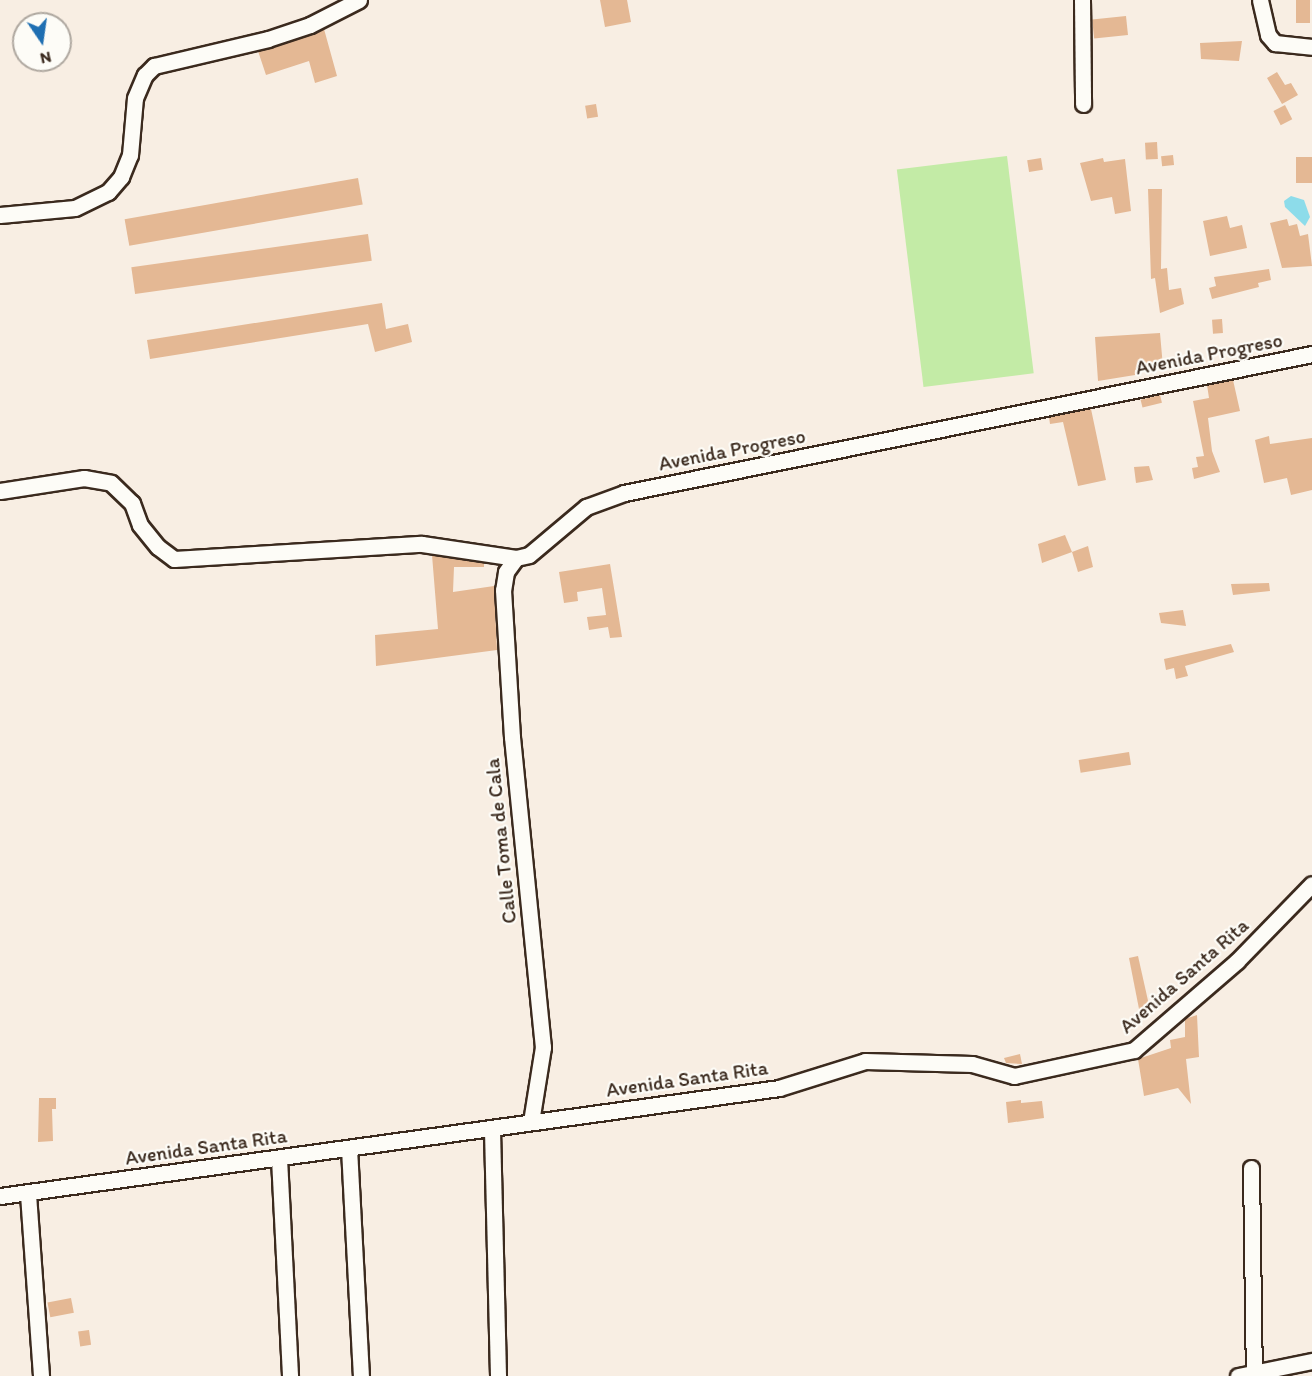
<!DOCTYPE html>
<style>
body{margin:0}
#map{position:relative;width:1312px;height:1376px;overflow:hidden;background:#f8eee3;font-family:Itim,sans-serif}
div>[style]{position:absolute}
[style*='--x']{left:calc(var(--x)*1px);top:calc(var(--y)*1px);width:calc(var(--w)*1px);rotate:calc(var(--a)*1deg)}
.green>*{inset:0;background:#c3eba6;transform-origin:0 0}
.water>*{inset:0;background:#8ddcea}
.building>*{inset:0;background:#e4b894;transform-origin:0 0}
.roads{filter:drop-shadow(2px 0 #3b2a1e) drop-shadow(-2px 0 #3b2a1e) drop-shadow(0 2px #3b2a1e) drop-shadow(0 -2px #3b2a1e)}
.minor>*{height:15px;margin:-7.5px;padding:0 7.5px;transform-origin:7.5px;border-radius:7.5px;background:#fdfcf7}
span{translate:-50% -50%;white-space:nowrap;text-align:center;line-height:1.15;-webkit-text-stroke:4.5px #fdfcf7;paint-order:stroke}
.street-label{font-size:20px;color:#3b2a1e}
.north{position:absolute;left:12px;top:12px;width:60px;height:60px;box-sizing:border-box;background:#fdfcf7;border:2px solid #afa8a0;border-radius:50%;rotate:167deg;font-size:16px;font-weight:700;line-height:24px;text-align:center;color:#3b2a1e}
.north::after{content:'';display:block;margin:auto;width:21px;height:27px;background:#1f6fb2;clip-path:polygon(50% 0,100% 100%,50% 72%,0 100%)}
</style>
<div id="map">
<div class="green">
<i style="left:1007px;top:156px;width:219px;height:111px;rotate:83deg"></i>
</div>
<div class="water">
<i style="clip-path:polygon(1291px 196px,1304px 200px,1310px 217px,1305px 226px,1285px 207px,1284px 201px)"></i>
</div>
<div class="building">
<i style="clip-path:polygon(600px 0,627px 0,631px 22px,605px 27px)"></i>
<i style="left:1296px;top:0;width:14px;height:23px"></i>
<i style="left:1126px;top:16px;width:19px;height:34px;rotate:84deg"></i>
<i style="clip-path:polygon(324px 29px,337px 76px,315px 83px,309px 61px,266px 75px,258px 51px)"></i>
<i style="clip-path:polygon(1242px 41px,1239px 61px,1201px 59px,1200px 43px)"></i>
<i style="clip-path:polygon(1277px 72px,1285px 85px,1291px 83px,1298px 95px,1282px 104px,1267px 78px)"></i>
<i style="left:596px;top:104px;width:13px;height:11px;rotate:81deg"></i>
<i style="left:1285px;top:105px;width:16px;height:13px;rotate:63deg"></i>
<i style="left:1157px;top:142px;width:17px;height:12px;rotate:87deg"></i>
<i style="left:1173px;top:155px;width:10px;height:12px;rotate:84deg"></i>
<i style="left:1312px;top:157px;width:26px;height:16px;rotate:90deg"></i>
<i style="left:1041px;top:158px;width:12px;height:14px;rotate:81deg"></i>
<i style="clip-path:polygon(1103px 158px,1104px 162px,1125px 159px,1131px 211px,1115px 214px,1112px 197px,1091px 201px,1080px 163px)"></i>
<i style="left:358px;top:178px;width:27px;height:237px;rotate:80deg"></i>
<i style="clip-path:polygon(1148px 189px,1162px 189px,1161px 269px,1167px 268px,1169px 290px,1181px 288px,1184px 304px,1160px 313px,1155px 278px,1151px 279px)"></i>
<i style="clip-path:polygon(1227px 216px,1230px 228px,1242px 225px,1247px 248px,1210px 256px,1203px 221px)"></i>
<i style="clip-path:polygon(1287px 219px,1289px 226px,1297px 224px,1300px 236px,1308px 234px,1312px 266px,1282px 268px,1270px 223px)"></i>
<i style="left:368px;top:234px;width:27px;height:239px;rotate:82deg"></i>
<i style="clip-path:polygon(1269px 269px,1271px 280px,1258px 283px,1259px 287px,1212px 299px,1209px 288px,1216px 286px,1214px 277px)"></i>
<i style="clip-path:polygon(382px 303px,386px 329px,408px 324px,412px 342px,375px 352px,368px 324px,150px 359px,147px 340px)"></i>
<i style="left:1222px;top:319px;width:14px;height:10px;rotate:86deg"></i>
<i style="clip-path:polygon(1160px 333px,1163px 367px,1135px 370px,1135px 375px,1098px 381px,1095px 337px)"></i>
<i style="clip-path:polygon(1233px 380px,1240px 411px,1208px 418px,1212px 451px,1220px 472px,1194px 479px,1192px 468px,1198px 467px,1196px 457px,1204px 456px,1193px 401px,1209px 398px,1207px 385px)"></i>
<i style="left:1160px;top:395px;width:8px;height:20px;rotate:76deg"></i>
<i style="clip-path:polygon(1091px 409px,1106px 480px,1078px 486px,1063px 422px,1050px 424px,1049px 417px)"></i>
<i style="clip-path:polygon(1269px 436px,1270px 444px,1312px 438px,1312px 490px,1291px 495px,1287px 478px,1264px 483px,1255px 440px)"></i>
<i style="clip-path:polygon(1149px 466px,1153px 480px,1136px 483px,1134px 467px)"></i>
<i style="clip-path:polygon(1065px 535px,1072px 552px,1042px 563px,1038px 544px)"></i>
<i style="clip-path:polygon(1088px 546px,1093px 567px,1078px 572px,1072px 552px)"></i>
<i style="clip-path:polygon(432px 555px,484px 563px,484px 567px,454px 567px,453px 592px,494px 586px,497px 650px,376px 666px,375px 635px,438px 629px)"></i>
<i style="clip-path:polygon(610px 564px,622px 637px,610px 638px,608px 627px,589px 630px,587px 617px,606px 615px,602px 588px,577px 592px,578px 601px,564px 603px,559px 572px)"></i>
<i style="clip-path:polygon(1269px 583px,1270px 591px,1233px 595px,1231px 584px)"></i>
<i style="clip-path:polygon(1183px 610px,1186px 626px,1161px 623px,1159px 613px)"></i>
<i style="clip-path:polygon(1231px 644px,1234px 652px,1185px 666px,1188px 676px,1176px 679px,1174px 668px,1166px 670px,1164px 659px)"></i>
<i style="left:1129px;top:752px;width:13px;height:51px;rotate:81deg"></i>
<i style="clip-path:polygon(1138px 956px,1151px 1014px,1141px 1019px,1129px 958px)"></i>
<i style="clip-path:polygon(1197px 1015px,1199px 1057px,1186px 1059px,1191px 1104px,1178px 1088px,1144px 1096px,1138px 1059px,1171px 1048px,1170px 1040px,1185px 1037px,1185px 1019px)"></i>
<i style="clip-path:polygon(1020px 1054px,1022px 1064px,1006px 1063px,1004px 1058px)"></i>
<i style="clip-path:polygon(39px 1098px,56px 1098px,56px 1109px,52px 1109px,53px 1141px,38px 1142px)"></i>
<i style="clip-path:polygon(1021px 1100px,1021px 1103px,1042px 1101px,1044px 1118px,1008px 1123px,1006px 1102px)"></i>
<i style="left:71px;top:1298px;width:15px;height:24px;rotate:79deg"></i>
<i style="left:89px;top:1330px;width:15px;height:11px;rotate:82deg"></i>
</div>
<div class="roads">
<div class="minor">
<i style="--x:1082;--y:0;--w:104;--a:89.4"></i>
<i style="--x:1260;--y:0;--w:36;--a:77"></i>
<i style="--x:1268;--y:35;--w:11;--a:49"></i>
<i style="--x:1275;--y:43;--w:37;--a:6"></i>
<i style="--x:0;--y:215;--w:75;--a:-5.3"></i>
<i style="--x:75;--y:208;--w:37;--a:-26"></i>
<i style="--x:108;--y:192;--w:20;--a:-49"></i>
<i style="--x:121;--y:177;--w:24;--a:-68"></i>
<i style="--x:130;--y:155;--w:57;--a:-85"></i>
<i style="--x:135;--y:98;--w:25;--a:-67"></i>
<i style="--x:145;--y:75;--w:13;--a:-45"></i>
<i style="--x:154;--y:66;--w:117;--a:-13.3"></i>
<i style="--x:268;--y:39;--w:44;--a:-18.4"></i>
<i style="--x:310;--y:25;--w:55;--a:-27"></i>
<i style="--x:0;--y:491;--w:85;--a:-8.8"></i>
<i style="--x:84;--y:478;--w:27;--a:10"></i>
<i style="--x:111;--y:483;--w:29;--a:44"></i>
<i style="--x:132;--y:503;--w:23;--a:70"></i>
<i style="--x:140;--y:525;--w:28;--a:51"></i>
<i style="--x:158;--y:547;--w:20;--a:37"></i>
<i style="--x:174;--y:559;--w:248;--a:-3.5"></i>
<i style="--x:422;--y:544;--w:95;--a:8.5"></i>
<i style="--x:516;--y:558;--w:13;--a:-13"></i>
<i style="--x:529;--y:555;--w:75;--a:-40.1"></i>
<i style="--x:586;--y:507;--w:40;--a:-20.2"></i>
<i style="--x:624;--y:493;--w:702;--a:-11.42"></i>
<i style="--x:516;--y:558;--w:17;--a:126"></i>
<i style="--x:506;--y:572;--w:18;--a:99"></i>
<i style="--x:503;--y:590;--w:147;--a:86.5"></i>
<i style="--x:512;--y:737;--w:312;--a:84.3"></i>
<i style="--x:543;--y:1047;--w:76;--a:99.1"></i>
<i style="--x:492;--y:1130;--w:246;--a:88.6"></i>
<i style="--x:349;--y:1148;--w:228;--a:87"></i>
<i style="--x:279;--y:1158;--w:218;--a:87.1"></i>
<i style="--x:1251;--y:1168;--w:205;--a:89.2"></i>
<i style="--x:28;--y:1194;--w:182;--a:85.9"></i>
<i style="--x:0;--y:1196;--w:786;--a:-7.89"></i>
<i style="--x:779;--y:1088;--w:90;--a:-17.4"></i>
<i style="--x:865;--y:1061;--w:107;--a:1.6"></i>
<i style="--x:972;--y:1064;--w:44;--a:15.9"></i>
<i style="--x:1014;--y:1076;--w:123;--a:-12.2"></i>
<i style="--x:1134;--y:1050;--w:136;--a:-40.8"></i>
<i style="--x:1237;--y:961;--w:107;--a:-45.8"></i>
<i style="--x:1238;--y:1376;--w:76;--a:-11.5"></i>
</div>
</div>
<div class="street-label">
<span style="left:1209px;top:354px;rotate:-11deg">Avenida Progreso</span>
<span style="left:732px;top:450px;rotate:-11deg">Avenida Progreso</span>
<span style="left:501px;top:841px;rotate:-96deg">Calle Toma de Cala</span>
<span style="left:1184px;top:976px;rotate:-41deg">Avenida Santa Rita</span>
<span style="left:687px;top:1079px;rotate:-8deg">Avenida Santa Rita</span>
<span style="left:206px;top:1147px;rotate:-8deg">Avenida Santa Rita</span>
</div>
<div class="north">N</div>
</div>
